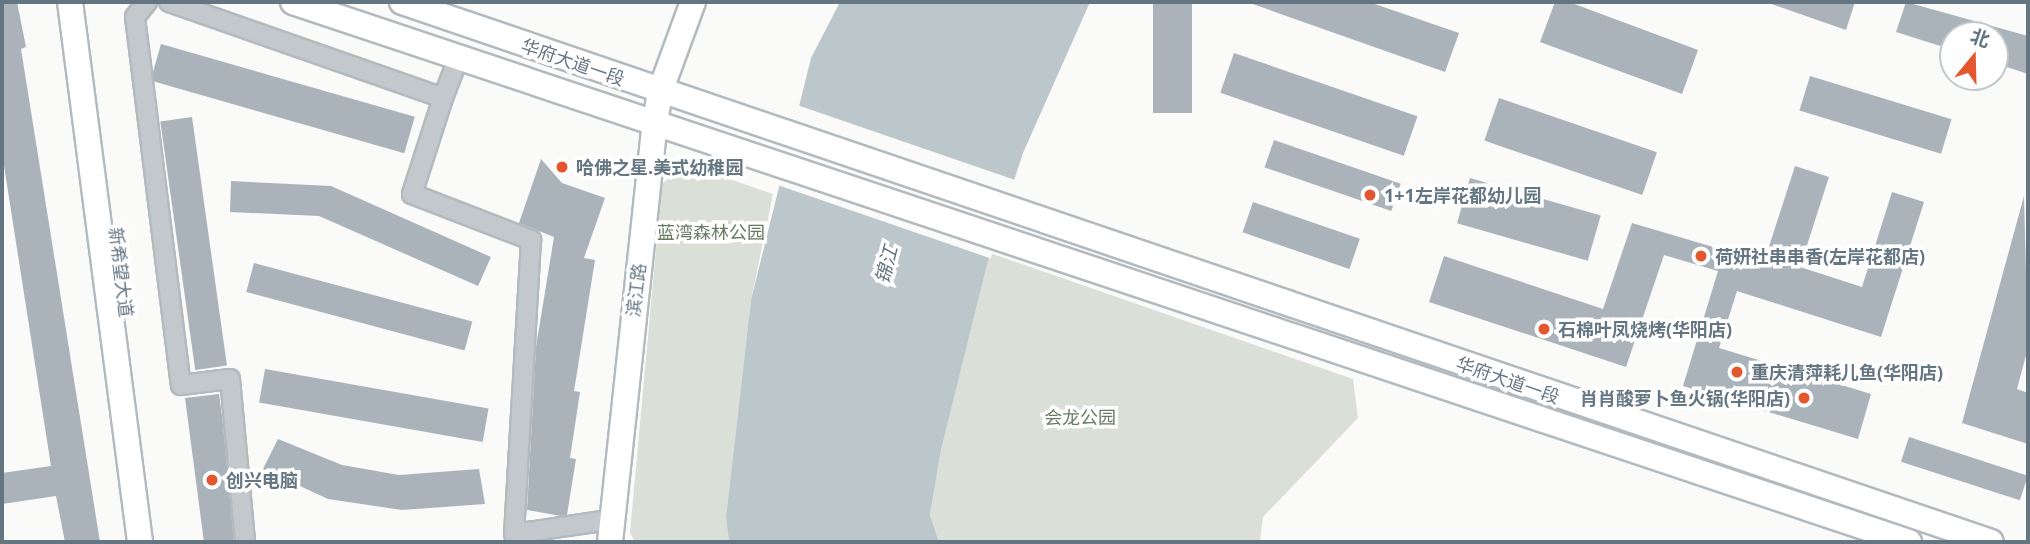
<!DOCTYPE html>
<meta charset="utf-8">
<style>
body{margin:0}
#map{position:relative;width:2030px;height:544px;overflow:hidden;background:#fafaf8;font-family:"Open Sans","Noto Sans SC",sans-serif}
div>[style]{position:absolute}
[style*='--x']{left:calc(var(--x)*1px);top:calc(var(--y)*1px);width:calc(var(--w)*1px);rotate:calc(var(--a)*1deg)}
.green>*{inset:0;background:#dadfd7}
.water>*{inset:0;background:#bbc7cb}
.pier>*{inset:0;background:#fafaf8;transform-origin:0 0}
.building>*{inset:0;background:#aab3b9;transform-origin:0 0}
.roads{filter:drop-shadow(2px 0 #b3babf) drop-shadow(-2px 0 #b3babf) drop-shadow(0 2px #b3babf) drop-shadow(0 -2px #b3babf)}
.street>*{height:18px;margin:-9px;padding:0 9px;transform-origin:9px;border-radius:9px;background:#c3c8cc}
.secondary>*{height:24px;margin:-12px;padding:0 12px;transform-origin:12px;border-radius:12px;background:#fff}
.dots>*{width:19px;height:19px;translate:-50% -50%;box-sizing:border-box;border:4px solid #fff;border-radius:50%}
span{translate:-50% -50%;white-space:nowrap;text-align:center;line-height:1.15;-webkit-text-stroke:7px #fff;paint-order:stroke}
.street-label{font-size:18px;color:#657683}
.poi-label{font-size:18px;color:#657683;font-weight:700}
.left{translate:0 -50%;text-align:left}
.right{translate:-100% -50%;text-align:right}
.park-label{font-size:18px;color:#687a64}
.water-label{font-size:19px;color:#60757c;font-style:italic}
.frame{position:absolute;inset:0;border:4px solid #657683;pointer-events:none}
.north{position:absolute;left:1939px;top:21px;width:70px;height:70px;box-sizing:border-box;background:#fff;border:2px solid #c1c8cd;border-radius:50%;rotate:19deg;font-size:19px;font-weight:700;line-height:28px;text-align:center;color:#657683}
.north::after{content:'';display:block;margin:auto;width:24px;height:32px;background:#e4572e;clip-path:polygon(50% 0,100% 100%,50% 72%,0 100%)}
</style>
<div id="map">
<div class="green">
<i style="clip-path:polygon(686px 164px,773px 194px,751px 300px,726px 517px,729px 542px,635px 542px,630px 533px,662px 184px)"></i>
<i style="clip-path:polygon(990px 253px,1353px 379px,1358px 418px,1263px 517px,1260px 542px,939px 542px,930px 515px,941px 450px)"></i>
</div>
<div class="water">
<i style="clip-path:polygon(840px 2px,1090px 2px,1023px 153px,990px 253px,941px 450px,930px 515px,939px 542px,729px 542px,726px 517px,751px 300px,811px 58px)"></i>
</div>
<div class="pier">
<i style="left:797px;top:105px;width:233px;height:82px;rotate:19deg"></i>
</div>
<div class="building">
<i style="clip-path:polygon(2px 2px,17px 2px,26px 47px,21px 49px,100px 542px,65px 542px,56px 496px,2px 504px,2px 473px,51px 466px,2px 153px)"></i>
<i style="left:1153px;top:2px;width:39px;height:111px"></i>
<i style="clip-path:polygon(1247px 2px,1369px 2px,1459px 33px,1445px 72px)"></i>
<i style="clip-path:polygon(1555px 2px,1569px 2px,1698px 50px,1682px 94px,1540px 42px)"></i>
<i style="clip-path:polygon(1766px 2px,1855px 2px,1846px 30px)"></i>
<i style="clip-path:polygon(1906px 2px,2028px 36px,2028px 74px,1995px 63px,1995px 35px,1953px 35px,1953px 50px,1896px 32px)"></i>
<i style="left:161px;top:44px;width:264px;height:38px;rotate:16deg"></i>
<i style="left:1234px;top:53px;width:194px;height:42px;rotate:19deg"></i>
<i style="left:1810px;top:76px;width:148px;height:36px;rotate:17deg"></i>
<i style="left:1499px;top:98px;width:167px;height:45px;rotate:19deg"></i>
<i style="left:192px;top:117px;width:251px;height:32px;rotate:82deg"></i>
<i style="left:1274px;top:140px;width:134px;height:29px;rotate:19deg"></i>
<i style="clip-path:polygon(541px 159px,562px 183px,605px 198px,584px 258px,595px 260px,574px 391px,580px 392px,570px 458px,576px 459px,567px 515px,561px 516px,527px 510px,536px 347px,554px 237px,519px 223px)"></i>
<i style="clip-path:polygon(1795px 166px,1829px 177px,1800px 267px,1862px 287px,1892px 192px,1924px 202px,1881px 337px,1737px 291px,1719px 348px,1871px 394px,1858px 439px,1683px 386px,1718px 271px,1664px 255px,1626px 367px,1429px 302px,1444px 256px,1603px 309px,1632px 223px,1764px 262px)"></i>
<i style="left:1470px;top:178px;width:136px;height:47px;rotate:16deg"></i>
<i style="clip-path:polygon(231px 181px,331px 186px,491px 257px,478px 286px,319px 216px,230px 212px)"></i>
<i style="clip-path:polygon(2024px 196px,2028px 348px,2017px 389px,2028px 393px,2028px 444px,1962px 423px)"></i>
<i style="left:1253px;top:202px;width:113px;height:32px;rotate:19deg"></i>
<i style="left:254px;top:263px;width:226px;height:30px;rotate:15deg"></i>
<i style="left:265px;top:369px;width:227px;height:34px;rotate:10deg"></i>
<i style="clip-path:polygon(219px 394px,223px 424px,234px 542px,204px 542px,185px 398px)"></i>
<i style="left:1909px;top:437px;width:125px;height:26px;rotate:18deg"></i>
<i style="clip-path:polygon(278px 439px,342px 465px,399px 475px,479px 469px,485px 504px,402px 510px,328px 499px,263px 469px)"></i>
</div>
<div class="roads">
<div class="street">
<i style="--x:147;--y:2;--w:19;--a:129"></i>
<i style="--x:135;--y:17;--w:371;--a:82.9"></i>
<i style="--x:181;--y:385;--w:49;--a:-7"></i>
<i style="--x:230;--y:379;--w:164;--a:84.7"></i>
<i style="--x:169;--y:2;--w:290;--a:19.3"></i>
<i style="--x:443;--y:98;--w:101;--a:107.9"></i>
<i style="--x:412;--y:194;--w:128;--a:21.1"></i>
<i style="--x:531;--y:240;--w:294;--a:93.3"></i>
<i style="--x:514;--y:534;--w:96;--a:-8.4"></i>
<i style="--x:443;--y:98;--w:45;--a:-69.1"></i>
</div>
<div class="secondary">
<i style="--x:70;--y:2;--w:545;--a:82.61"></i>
<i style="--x:293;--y:2;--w:1704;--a:18.48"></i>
<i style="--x:402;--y:2;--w:1678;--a:18.77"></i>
<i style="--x:610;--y:542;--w:421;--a:-83.9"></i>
<i style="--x:655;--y:123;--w:31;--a:-81"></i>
<i style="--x:660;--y:92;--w:96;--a:-69.9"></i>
</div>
</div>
<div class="dots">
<i style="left:562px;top:167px;background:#e4572e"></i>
<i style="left:1370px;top:195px;background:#e4572e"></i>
<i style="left:1701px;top:256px;background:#e4572e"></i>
<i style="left:1544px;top:329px;background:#e4572e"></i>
<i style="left:1737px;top:372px;background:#e4572e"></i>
<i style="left:1804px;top:398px;background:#e4572e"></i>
<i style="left:212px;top:480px;background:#e4572e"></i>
</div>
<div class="street-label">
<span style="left:573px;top:62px;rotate:19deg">华府大道一段</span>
<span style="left:121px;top:272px;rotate:83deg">新希望大道</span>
<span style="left:636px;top:290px;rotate:-83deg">滨江路</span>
<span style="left:1508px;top:380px;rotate:19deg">华府大道一段</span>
</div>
<div class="poi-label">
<span class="left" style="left:576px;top:167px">哈佛之星.美式幼稚园</span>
<span class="left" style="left:1384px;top:195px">1+1左岸花都幼儿园</span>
<span class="left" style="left:1715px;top:256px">荷妍社串串香(左岸花都店)</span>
<span class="left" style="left:1558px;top:329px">石棉叶凤烧烤(华阳店)</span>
<span class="left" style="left:1751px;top:372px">重庆清萍耗儿鱼(华阳店)</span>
<span class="right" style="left:1790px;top:398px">肖肖酸萝卜鱼火锅(华阳店)</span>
<span class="left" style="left:226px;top:480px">创兴电脑</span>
</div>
<div class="park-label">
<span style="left:711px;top:232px">蓝湾森林公园</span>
<span style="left:1080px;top:417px">会龙公园</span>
</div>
<div class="water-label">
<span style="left:887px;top:265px;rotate:-75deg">锦江</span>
</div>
<div class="frame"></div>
<div class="north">北</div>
</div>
